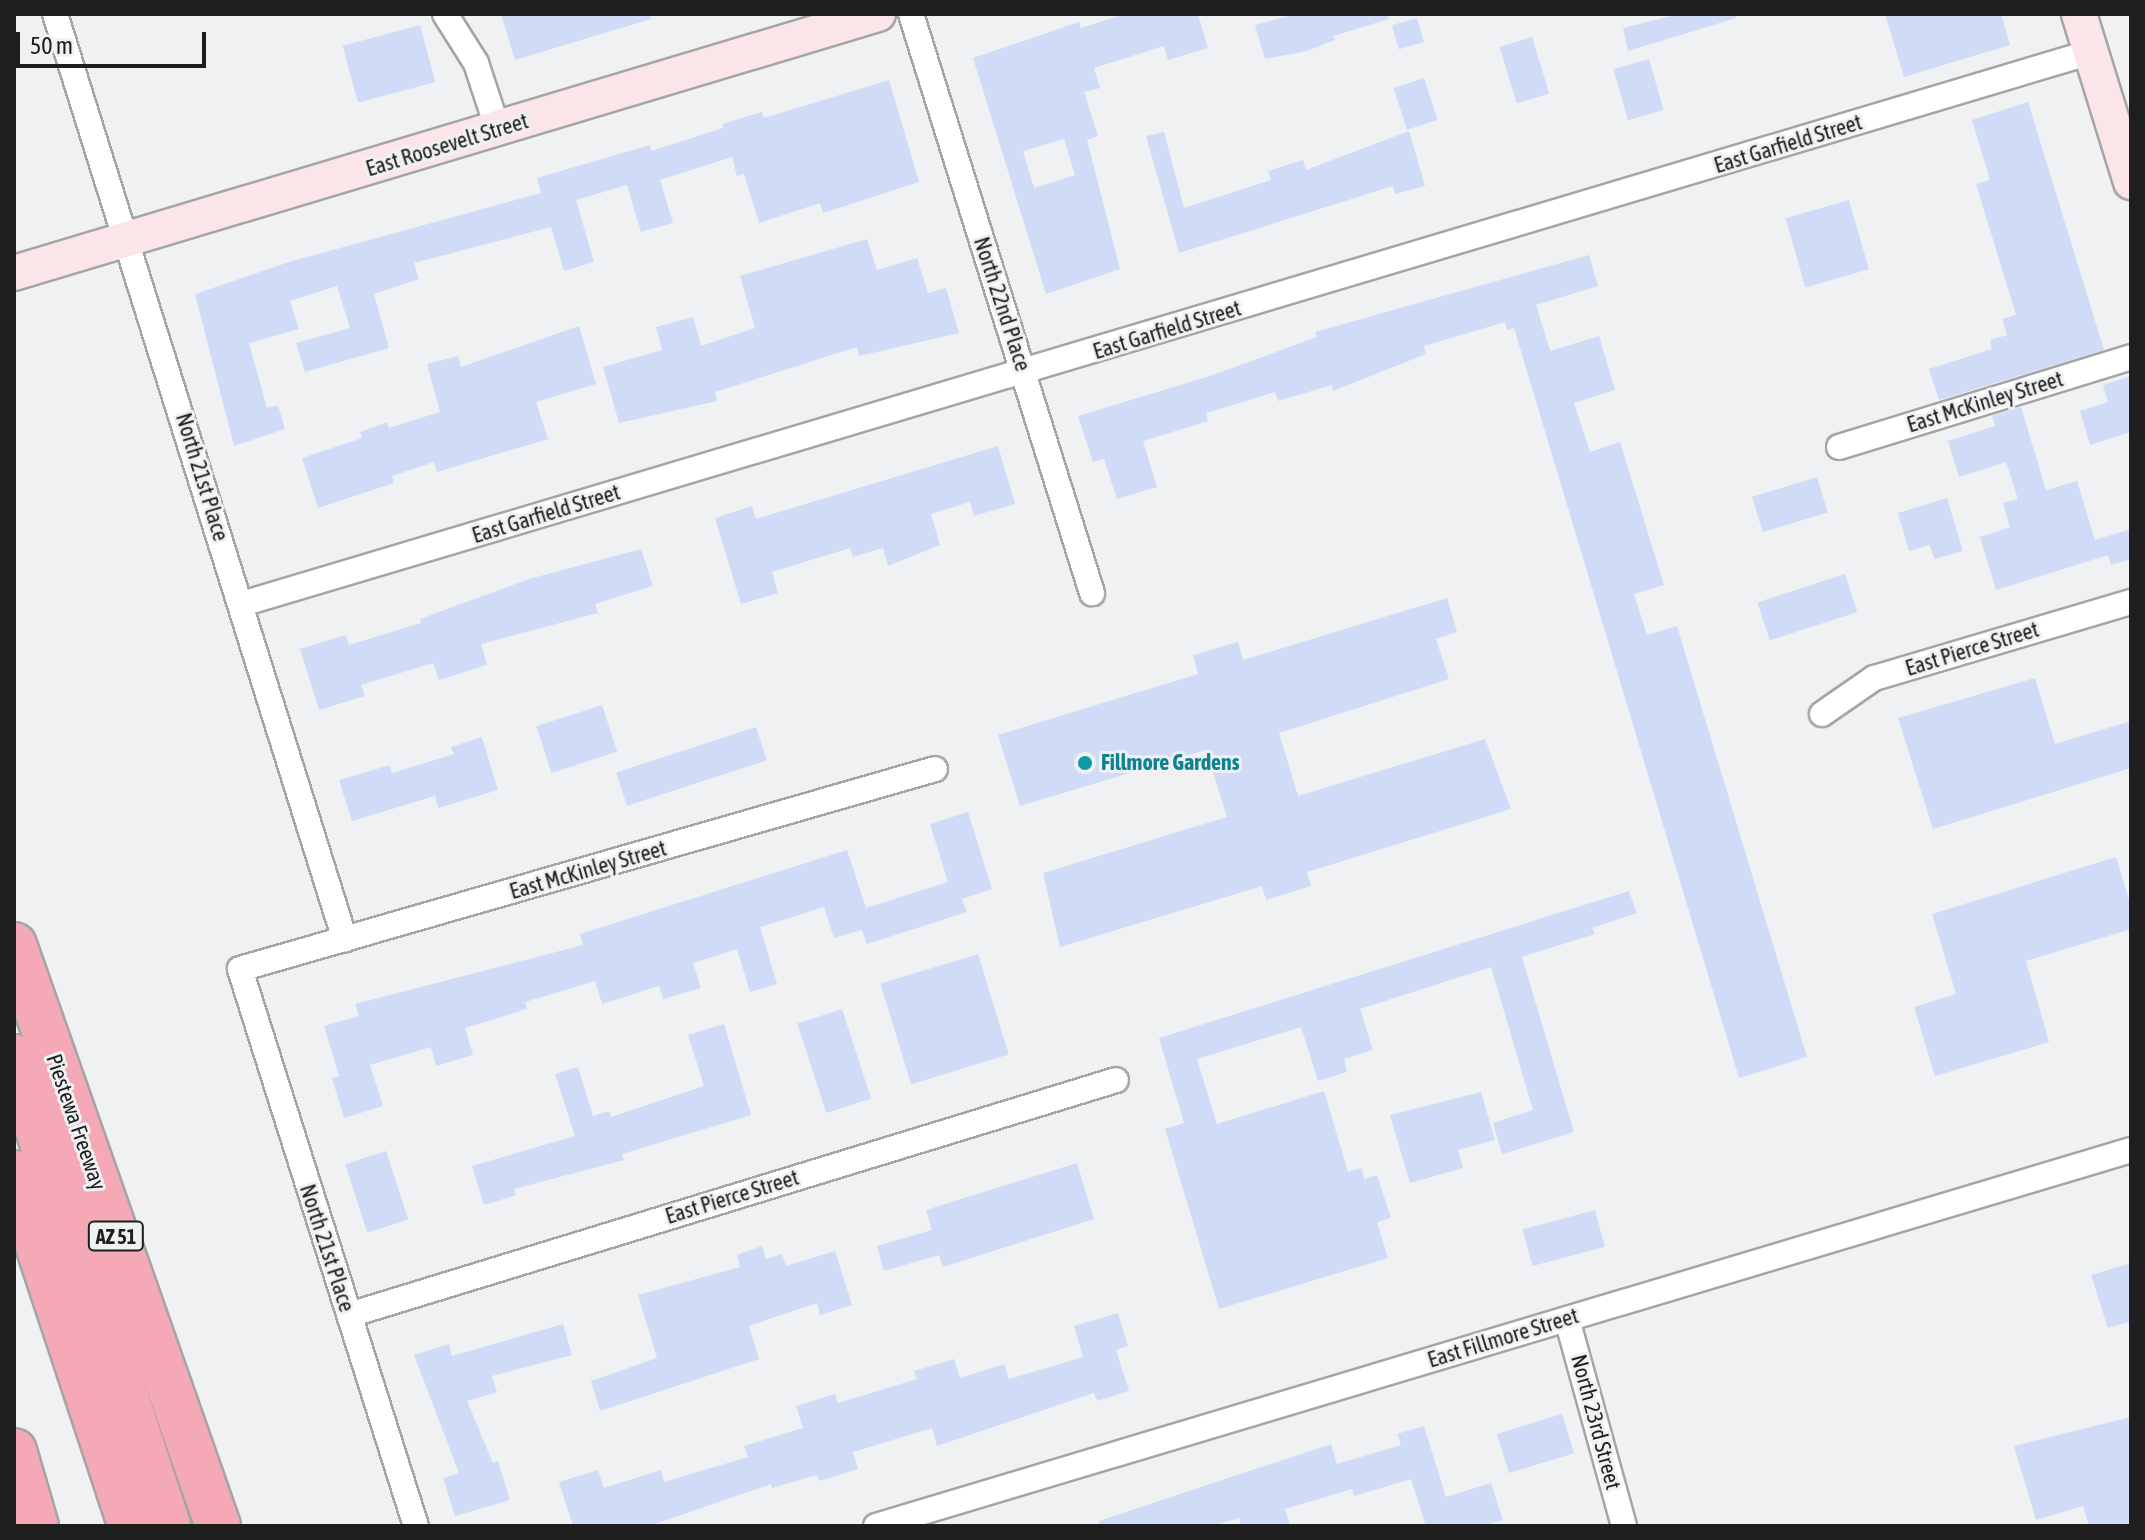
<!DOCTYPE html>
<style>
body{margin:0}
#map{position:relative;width:2145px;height:1540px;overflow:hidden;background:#f0f1f2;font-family:"Asap Condensed",sans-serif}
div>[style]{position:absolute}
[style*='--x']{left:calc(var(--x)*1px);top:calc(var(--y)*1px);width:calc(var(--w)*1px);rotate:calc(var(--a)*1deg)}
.building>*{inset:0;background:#d0dbf7;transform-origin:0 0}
.roads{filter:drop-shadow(2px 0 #a5a5a7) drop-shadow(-2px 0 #a5a5a7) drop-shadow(0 2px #a5a5a7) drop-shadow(0 -2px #a5a5a7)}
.street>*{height:24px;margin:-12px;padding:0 12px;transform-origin:12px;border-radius:12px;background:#fff}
.secondary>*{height:34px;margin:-17px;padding:0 17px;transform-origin:17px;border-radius:17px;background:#fce5e9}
.highway>*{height:44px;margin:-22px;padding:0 22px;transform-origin:22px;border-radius:22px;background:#f5a8b6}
.dots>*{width:22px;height:22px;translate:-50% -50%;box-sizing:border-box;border:4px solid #f0f1f2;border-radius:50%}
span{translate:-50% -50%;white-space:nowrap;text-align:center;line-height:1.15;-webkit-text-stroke:6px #f0f1f2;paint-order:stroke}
.shield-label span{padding:2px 6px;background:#f0f1f2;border:2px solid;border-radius:6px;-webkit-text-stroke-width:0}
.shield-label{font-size:20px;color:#1e1e1f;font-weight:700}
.street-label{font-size:22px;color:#1e1e1f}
.culture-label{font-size:22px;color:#0d838f;font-weight:700}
.left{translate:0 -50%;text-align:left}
.frame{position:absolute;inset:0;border:16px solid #1e1e1f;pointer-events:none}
.scale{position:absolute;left:16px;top:32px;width:190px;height:36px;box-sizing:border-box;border:4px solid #1e1e1f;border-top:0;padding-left:10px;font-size:24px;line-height:28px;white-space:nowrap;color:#1e1e1f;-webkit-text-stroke:6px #f0f1f2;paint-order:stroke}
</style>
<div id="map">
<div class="building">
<i style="clip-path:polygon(501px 14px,650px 14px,651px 19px,515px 60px)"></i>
<i style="clip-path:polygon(evenodd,1125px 14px,1198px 14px,1208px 48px,1168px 60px,1164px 46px,1094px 68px,1100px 88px,1084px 92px,1098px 136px,1087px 140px,1120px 269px,1046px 294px,973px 58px,1079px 22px,1081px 28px,1125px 14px,1064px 139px,1075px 175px,1034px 188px,1023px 151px,1064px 139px)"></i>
<i style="clip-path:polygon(1296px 14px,1388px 14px,1389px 19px,1333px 36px,1335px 40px,1307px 51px,1265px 59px,1255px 25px)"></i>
<i style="clip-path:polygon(1679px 14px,1735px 14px,1736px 18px,1628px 51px,1623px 28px)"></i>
<i style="clip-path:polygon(1885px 14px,2001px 14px,2010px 45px,1904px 77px)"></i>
<i style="left:1417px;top:18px;width:25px;height:26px;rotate:74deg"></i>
<i style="left:420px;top:25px;width:59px;height:80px;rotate:75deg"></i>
<i style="left:1532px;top:37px;width:59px;height:34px;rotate:73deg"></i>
<i style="left:1649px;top:59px;width:53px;height:37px;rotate:74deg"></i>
<i style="left:1424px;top:78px;width:44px;height:32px;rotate:72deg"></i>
<i style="clip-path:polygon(889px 80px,919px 182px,823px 213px,820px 203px,759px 223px,744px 174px,737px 176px,732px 157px,660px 180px,673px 223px,641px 232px,627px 185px,576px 200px,594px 262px,564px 271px,551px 227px,414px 263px,419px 279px,374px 294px,389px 348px,305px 372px,296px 343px,350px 328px,337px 286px,290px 301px,299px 329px,249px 343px,267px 408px,278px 405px,285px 429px,234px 446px,195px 294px,289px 262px,541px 193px,537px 178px,650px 145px,651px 151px,723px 128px,722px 124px,762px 112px,764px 118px)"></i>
<i style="clip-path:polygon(2028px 102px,2104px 350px,1939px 400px,1929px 369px,1992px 349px,1990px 340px,2007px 335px,2002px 319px,2016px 315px,1976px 184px,1990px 180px,1972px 120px)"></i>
<i style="clip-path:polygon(1409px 131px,1425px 186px,1395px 194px,1393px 186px,1179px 253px,1146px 136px,1164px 132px,1184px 208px,1271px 180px,1268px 171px,1303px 160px,1306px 170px)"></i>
<i style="left:1849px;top:200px;width:72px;height:66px;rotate:74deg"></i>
<i style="clip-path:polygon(867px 239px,877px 270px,917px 258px,928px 293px,946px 288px,959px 333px,859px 356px,857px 347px,715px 392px,717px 401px,619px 423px,603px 367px,662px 350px,656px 327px,693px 317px,701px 346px,755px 328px,740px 276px)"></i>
<i style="clip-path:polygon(1589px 255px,1598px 286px,1536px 305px,1550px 351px,1599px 336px,1615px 390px,1574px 403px,1590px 452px,1620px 442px,1664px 585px,1634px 594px,1647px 635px,1677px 626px,1807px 1057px,1739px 1078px,1514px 328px,1507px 330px,1505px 322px,1424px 346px,1426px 354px,1333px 391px,1332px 385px,1278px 401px,1275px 392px,1206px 413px,1208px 421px,1143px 441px,1157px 487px,1117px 499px,1104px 459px,1093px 462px,1078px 416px,1210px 376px,1317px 337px,1315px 332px)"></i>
<i style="clip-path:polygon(579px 326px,596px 384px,536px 402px,548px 439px,437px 472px,434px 462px,392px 476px,394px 483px,318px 508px,302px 458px,362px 438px,360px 432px,387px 422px,389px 428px,440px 412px,427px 364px,458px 356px,461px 367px)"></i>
<i style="clip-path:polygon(2131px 376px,2131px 432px,2090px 445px,2080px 411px,2108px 402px,2103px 385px)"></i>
<i style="clip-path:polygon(2021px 407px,2046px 490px,2077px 481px,2095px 540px,2131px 529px,2131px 559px,2111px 565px,2108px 555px,1996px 590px,1980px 537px,2010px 527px,2003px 503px,2018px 499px,2006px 462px,1959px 477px,1948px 441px,1995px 426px,1992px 416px)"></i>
<i style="clip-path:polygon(998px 446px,1015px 504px,974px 516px,970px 502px,931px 514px,940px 545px,888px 566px,883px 548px,853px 557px,850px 548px,772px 572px,778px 593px,741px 604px,715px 518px,752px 506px,756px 519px)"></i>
<i style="left:1817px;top:477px;width:37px;height:68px;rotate:73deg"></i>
<i style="clip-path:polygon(1947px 498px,1963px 551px,1934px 559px,1930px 545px,1909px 551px,1898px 513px)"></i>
<i style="clip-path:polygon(641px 549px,653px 586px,595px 604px,598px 613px,481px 644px,487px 665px,439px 680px,433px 663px,361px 685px,365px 696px,319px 710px,300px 649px,346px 635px,349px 645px,421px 623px,420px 619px,529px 579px)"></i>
<i style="left:1845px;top:574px;width:40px;height:92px;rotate:72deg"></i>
<i style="clip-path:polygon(1447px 598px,1457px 632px,1436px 639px,1449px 679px,1279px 733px,1298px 796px,1485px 739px,1511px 809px,1307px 872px,1311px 886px,1266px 900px,1262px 886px,1060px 947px,1043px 873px,1227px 817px,1206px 750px,1020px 806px,998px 735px,1198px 674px,1193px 655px,1238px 642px,1243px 660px)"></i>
<i style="clip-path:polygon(2035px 678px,2055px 744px,2131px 721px,2131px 768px,1933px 829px,1898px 718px)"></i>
<i style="left:602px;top:705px;width:49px;height:69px;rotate:72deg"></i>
<i style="left:756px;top:727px;width:35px;height:147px;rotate:72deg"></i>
<i style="clip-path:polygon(482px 737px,498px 790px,438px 808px,435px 796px,352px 821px,339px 780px,390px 765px,392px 773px,454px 754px,451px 747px)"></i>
<i style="clip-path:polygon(968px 812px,992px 889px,962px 899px,967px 912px,867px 944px,862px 930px,834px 938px,824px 907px,760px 927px,777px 984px,750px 992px,737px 949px,693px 963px,701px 988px,663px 999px,659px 986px,602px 1004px,595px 981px,525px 1002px,527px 1009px,465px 1028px,473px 1055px,436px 1066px,431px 1047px,370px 1065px,383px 1106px,344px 1118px,332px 1078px,339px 1076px,324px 1026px,359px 1016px,355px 1004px,583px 945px,580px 934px,847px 850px,866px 908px,948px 882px,930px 824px)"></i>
<i style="clip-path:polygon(2116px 857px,2131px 906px,2131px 929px,2026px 961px,2049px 1042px,1935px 1076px,1914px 1007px,1956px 994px,1932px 914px)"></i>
<i style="clip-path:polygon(1629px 891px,1637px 913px,1592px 928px,1595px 934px,1522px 957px,1574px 1132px,1502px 1154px,1493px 1123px,1533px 1110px,1491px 967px,1360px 1009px,1373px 1050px,1344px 1059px,1347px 1072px,1318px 1081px,1301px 1027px,1197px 1059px,1217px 1124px,1324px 1091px,1348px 1172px,1362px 1168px,1364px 1179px,1377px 1175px,1391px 1218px,1377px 1222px,1388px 1258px,1219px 1309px,1165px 1129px,1184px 1123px,1159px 1038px)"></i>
<i style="left:978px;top:954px;width:105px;height:102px;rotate:73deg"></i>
<i style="left:842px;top:1009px;width:94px;height:47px;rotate:72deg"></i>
<i style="clip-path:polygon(724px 1024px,751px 1115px,622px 1154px,624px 1160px,514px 1189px,516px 1195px,484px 1205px,472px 1166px,575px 1136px,555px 1074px,578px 1067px,593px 1116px,609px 1111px,611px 1117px,704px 1086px,688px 1035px)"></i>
<i style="clip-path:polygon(1481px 1092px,1495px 1140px,1458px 1150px,1463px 1168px,1410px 1183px,1390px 1115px)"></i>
<i style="left:386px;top:1151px;width:72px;height:43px;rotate:72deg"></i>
<i style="clip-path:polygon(1077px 1163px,1094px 1219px,943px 1267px,939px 1255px,884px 1271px,877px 1246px,932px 1230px,926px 1210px)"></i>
<i style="left:1595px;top:1210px;width:38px;height:75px;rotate:75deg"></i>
<i style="clip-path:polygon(762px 1246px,766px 1259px,782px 1254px,786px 1266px,835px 1251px,852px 1305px,820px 1315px,817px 1303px,749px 1326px,759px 1359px,600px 1411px,591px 1381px,657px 1358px,638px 1295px,740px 1267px,737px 1255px)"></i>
<i style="clip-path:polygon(2131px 1263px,2131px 1321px,2108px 1328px,2091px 1275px)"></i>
<i style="clip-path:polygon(1118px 1313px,1128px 1346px,1116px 1350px,1129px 1391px,1097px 1401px,1094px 1393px,937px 1446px,932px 1428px,853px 1452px,858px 1469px,819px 1481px,817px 1475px,772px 1488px,771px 1484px,649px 1526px,573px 1526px,559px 1482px,598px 1470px,604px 1488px,661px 1470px,664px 1482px,748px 1457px,744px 1446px,803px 1428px,796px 1406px,835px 1394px,838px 1403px,917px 1379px,914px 1371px,954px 1359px,960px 1378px,1004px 1364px,1009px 1379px,1083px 1357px,1074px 1326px)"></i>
<i style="clip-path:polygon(563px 1324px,572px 1355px,492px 1376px,497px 1392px,467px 1401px,493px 1463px,498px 1461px,510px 1500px,455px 1516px,443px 1478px,459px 1473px,414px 1355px,449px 1344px,452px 1356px)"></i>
<i style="left:1562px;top:1414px;width:41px;height:68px;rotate:73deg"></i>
<i style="clip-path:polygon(2131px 1417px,2131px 1526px,2089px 1526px,2083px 1506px,2036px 1520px,2014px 1446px)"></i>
<i style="clip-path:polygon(1424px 1426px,1446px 1497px,1491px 1483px,1503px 1520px,1482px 1526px,1426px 1526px,1411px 1479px,1354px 1496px,1352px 1489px,1285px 1509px,1290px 1526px,1241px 1526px,1239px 1518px,1212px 1526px,1099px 1526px,1099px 1521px,1331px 1444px,1337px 1464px,1401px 1445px,1397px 1434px)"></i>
</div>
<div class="roads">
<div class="street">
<i style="--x:55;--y:14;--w:970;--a:72.61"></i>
<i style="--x:445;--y:14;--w:58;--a:57.7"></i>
<i style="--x:476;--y:63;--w:71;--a:71.8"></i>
<i style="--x:911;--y:14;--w:607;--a:72.64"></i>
<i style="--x:1839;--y:447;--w:306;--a:-17.1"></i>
<i style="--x:242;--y:604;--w:1930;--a:-16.62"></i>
<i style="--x:1822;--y:714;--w:63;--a:-34.7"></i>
<i style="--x:1874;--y:678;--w:268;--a:-16.5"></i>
<i style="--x:349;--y:1315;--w:802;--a:-17.03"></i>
<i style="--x:1567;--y:1319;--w:215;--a:74.6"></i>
<i style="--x:416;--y:1526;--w:584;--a:-107.54"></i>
<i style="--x:240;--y:969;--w:723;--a:-16.05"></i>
<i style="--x:876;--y:1526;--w:1310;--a:-16.68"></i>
</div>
<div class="secondary">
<i style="--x:2079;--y:14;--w:176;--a:72.8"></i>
<i style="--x:14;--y:273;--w:902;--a:-16.69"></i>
</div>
<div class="highway">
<i style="--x:14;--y:945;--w:616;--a:70.65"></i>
<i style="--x:14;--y:1057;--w:494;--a:71.8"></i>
<i style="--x:14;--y:1173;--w:372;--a:71.7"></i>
<i style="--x:14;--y:1451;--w:78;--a:73.7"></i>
</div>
</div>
<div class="dots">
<i style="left:1085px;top:763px;background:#0f9aa8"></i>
</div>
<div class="shield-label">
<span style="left:116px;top:1236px">AZ 51</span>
</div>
<div class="street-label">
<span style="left:1788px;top:144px;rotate:-17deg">East Garfield Street</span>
<span style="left:447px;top:145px;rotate:-17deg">East Roosevelt Street</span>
<span style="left:1002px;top:304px;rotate:72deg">North 22nd Place</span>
<span style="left:1167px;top:330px;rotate:-17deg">East Garfield Street</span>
<span style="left:1985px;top:402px;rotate:-17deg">East McKinley Street</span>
<span style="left:202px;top:477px;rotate:73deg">North 21st Place</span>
<span style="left:546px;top:514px;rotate:-17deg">East Garfield Street</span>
<span style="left:1972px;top:649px;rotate:-17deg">East Pierce Street</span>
<span style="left:588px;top:870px;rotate:-16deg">East McKinley Street</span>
<span style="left:76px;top:1122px;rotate:71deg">Piestewa Freeway</span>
<span style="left:732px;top:1197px;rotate:-17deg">East Pierce Street</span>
<span style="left:327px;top:1248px;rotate:72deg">North 21st Place</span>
<span style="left:1503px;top:1338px;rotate:-17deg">East Fillmore Street</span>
<span style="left:1596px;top:1422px;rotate:75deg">North 23rd Street</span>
</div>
<div class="culture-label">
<span class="left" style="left:1101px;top:763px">Fillmore Gardens</span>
</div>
<div class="frame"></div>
<div class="scale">50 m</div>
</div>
